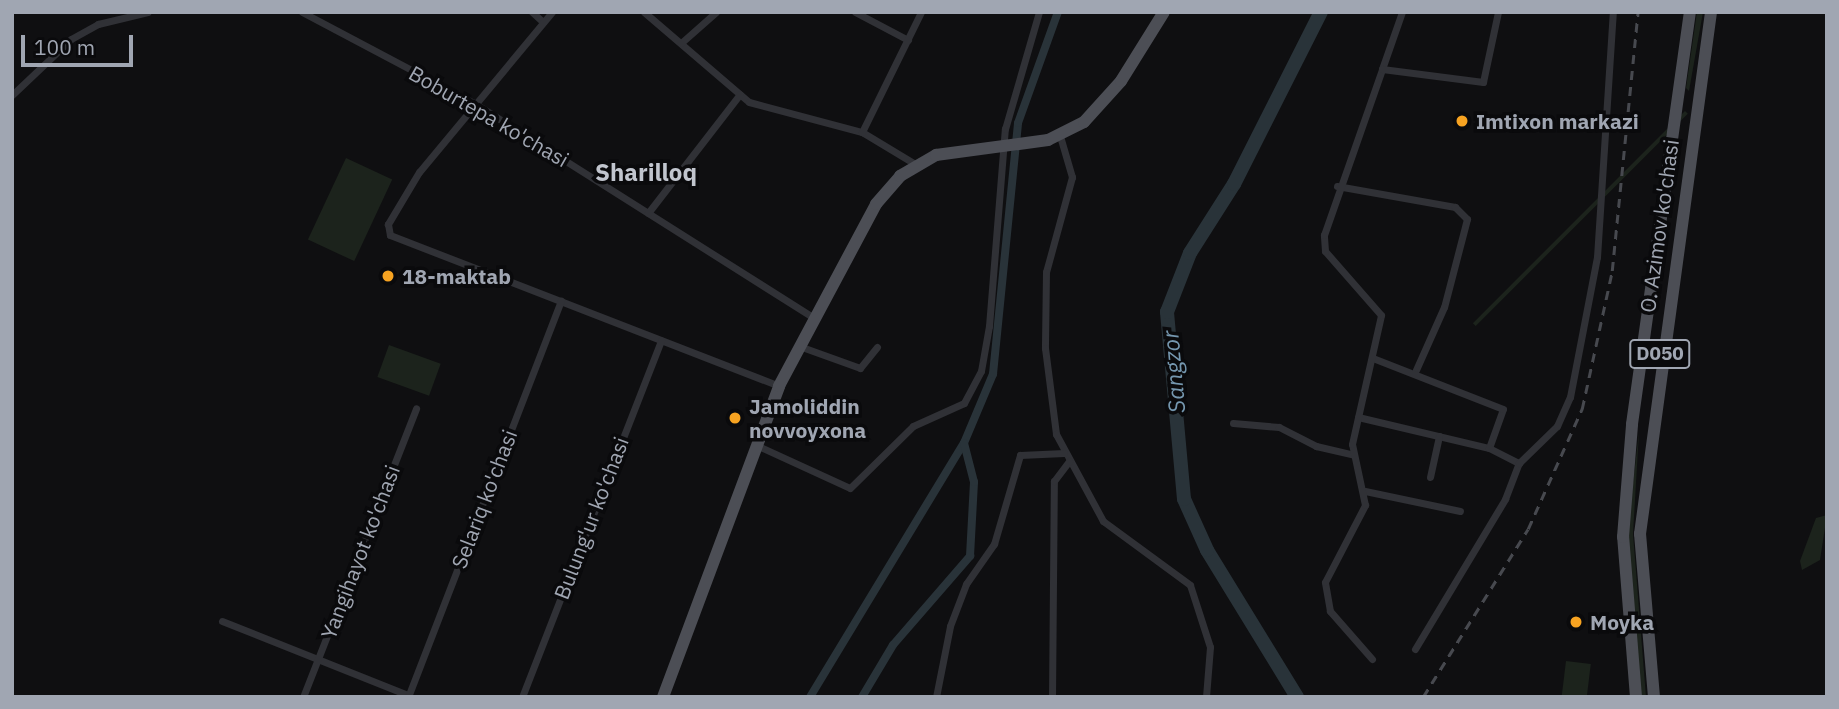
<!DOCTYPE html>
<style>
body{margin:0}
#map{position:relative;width:1839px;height:709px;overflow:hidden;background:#0f0f11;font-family:"IBM Plex Sans",sans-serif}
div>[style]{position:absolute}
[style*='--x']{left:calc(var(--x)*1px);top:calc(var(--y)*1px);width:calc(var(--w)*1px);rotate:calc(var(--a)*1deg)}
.green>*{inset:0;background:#1c231c;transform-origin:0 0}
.canal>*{height:8px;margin:-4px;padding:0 4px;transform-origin:4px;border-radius:4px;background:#293339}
.river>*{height:14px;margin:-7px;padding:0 7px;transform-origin:7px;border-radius:7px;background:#293339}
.street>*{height:7px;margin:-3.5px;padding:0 3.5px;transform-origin:3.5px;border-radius:3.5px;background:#303136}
.primary>*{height:12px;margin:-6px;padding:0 6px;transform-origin:6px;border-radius:6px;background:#4c4e55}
.rail>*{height:2.5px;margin-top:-1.25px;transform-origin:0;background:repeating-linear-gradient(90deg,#47494f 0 9px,transparent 0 16px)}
.dots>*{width:19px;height:19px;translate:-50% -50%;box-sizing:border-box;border:4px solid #0a0a0c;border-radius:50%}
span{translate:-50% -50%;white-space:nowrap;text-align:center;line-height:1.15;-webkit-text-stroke:7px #0a0a0c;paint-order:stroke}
.shield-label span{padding:2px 5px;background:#0a0a0c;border:2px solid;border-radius:5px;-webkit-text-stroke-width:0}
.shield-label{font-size:19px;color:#a0a6b2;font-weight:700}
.street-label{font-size:21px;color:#a0a6b2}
.poi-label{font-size:21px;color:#a0a6b2;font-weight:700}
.left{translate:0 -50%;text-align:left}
.water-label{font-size:23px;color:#7597af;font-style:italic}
.quarter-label{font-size:24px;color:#c1c5ce;font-weight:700}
.frame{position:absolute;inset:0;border:14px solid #a0a6b2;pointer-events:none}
.scale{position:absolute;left:21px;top:35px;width:112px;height:32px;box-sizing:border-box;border:4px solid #a0a6b2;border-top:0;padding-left:9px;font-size:21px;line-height:24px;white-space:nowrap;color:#a0a6b2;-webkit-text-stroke:5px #0a0a0c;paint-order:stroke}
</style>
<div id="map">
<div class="green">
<i style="clip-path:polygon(1697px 12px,1703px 12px,1689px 91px,1686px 88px)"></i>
<i style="left:1685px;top:111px;width:4px;height:300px;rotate:45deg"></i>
<i style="left:346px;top:158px;width:51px;height:90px;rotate:25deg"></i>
<i style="left:389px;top:345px;width:55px;height:34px;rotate:20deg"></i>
<i style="clip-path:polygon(1639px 432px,1633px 534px,1646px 697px,1640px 697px,1627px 535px)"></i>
<i style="clip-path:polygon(1827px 515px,1820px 560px,1802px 570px,1800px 561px,1816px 518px)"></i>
<i style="left:1566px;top:661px;width:25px;height:36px;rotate:7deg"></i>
</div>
<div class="canal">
<i style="--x:810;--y:697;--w:297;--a:-58.8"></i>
<i style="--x:964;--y:443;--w:75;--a:-67.2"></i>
<i style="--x:993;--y:374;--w:252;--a:-84.3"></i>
<i style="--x:1018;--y:123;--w:118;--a:-70.2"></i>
<i style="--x:862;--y:697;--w:61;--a:-59.2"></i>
<i style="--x:893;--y:645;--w:118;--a:-49.1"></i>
<i style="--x:970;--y:556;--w:74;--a:-86.9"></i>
<i style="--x:974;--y:482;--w:40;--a:-104.4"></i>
</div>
<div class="river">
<i style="--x:1297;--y:697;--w:172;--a:-121.5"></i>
<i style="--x:1207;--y:550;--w:56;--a:-114.3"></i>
<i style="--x:1184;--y:499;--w:188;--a:-95.2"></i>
<i style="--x:1167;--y:312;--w:63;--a:-68.7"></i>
<i style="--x:1190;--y:253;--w:82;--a:-57.5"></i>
<i style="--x:1234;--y:184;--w:193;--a:-63.2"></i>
</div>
<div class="street">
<i style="--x:302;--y:12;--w:195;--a:27.9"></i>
<i style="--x:474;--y:103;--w:401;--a:32.3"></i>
<i style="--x:532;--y:12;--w:15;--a:42"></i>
<i style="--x:552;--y:12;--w:208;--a:129.7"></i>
<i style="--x:419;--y:172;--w:61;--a:120.8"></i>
<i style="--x:388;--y:224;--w:11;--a:80"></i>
<i style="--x:390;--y:235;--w:417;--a:21.2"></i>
<i style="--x:644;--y:12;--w:138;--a:40.6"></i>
<i style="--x:749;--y:102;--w:117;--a:14.9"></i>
<i style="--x:862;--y:132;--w:62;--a:31.1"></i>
<i style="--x:855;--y:12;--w:60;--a:27.8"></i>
<i style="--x:681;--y:43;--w:47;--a:-41.5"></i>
<i style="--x:1382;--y:69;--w:60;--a:-70.7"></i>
<i style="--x:12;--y:95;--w:81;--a:-43.5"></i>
<i style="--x:71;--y:39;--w:31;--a:-29"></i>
<i style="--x:98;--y:24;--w:51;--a:-13.5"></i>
<i style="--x:862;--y:132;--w:134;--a:-63.8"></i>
<i style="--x:1060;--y:136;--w:43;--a:73.7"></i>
<i style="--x:1072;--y:177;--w:98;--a:105.3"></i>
<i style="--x:1046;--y:272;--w:76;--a:90.8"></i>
<i style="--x:1045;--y:348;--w:87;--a:82.7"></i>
<i style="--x:1056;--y:434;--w:99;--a:61.6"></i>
<i style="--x:1103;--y:521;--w:108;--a:36.3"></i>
<i style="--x:1190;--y:585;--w:65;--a:72.1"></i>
<i style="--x:1210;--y:647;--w:50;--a:94.6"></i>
<i style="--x:1337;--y:186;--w:120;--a:10.1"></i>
<i style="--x:1455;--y:207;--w:17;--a:45"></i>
<i style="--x:1467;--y:219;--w:91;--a:104.6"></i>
<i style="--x:1444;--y:307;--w:69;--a:114"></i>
<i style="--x:648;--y:213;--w:150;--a:-52.3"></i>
<i style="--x:799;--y:346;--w:65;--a:19.8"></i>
<i style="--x:860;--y:368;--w:27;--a:-51"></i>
<i style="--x:1358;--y:417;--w:135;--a:13.3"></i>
<i style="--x:1489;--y:448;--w:41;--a:-70.3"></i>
<i style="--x:1503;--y:409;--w:140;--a:-158.6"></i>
<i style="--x:1233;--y:423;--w:46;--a:5"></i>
<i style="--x:1279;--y:427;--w:42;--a:27.2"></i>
<i style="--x:1316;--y:446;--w:37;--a:13"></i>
<i style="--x:756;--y:445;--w:103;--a:24.6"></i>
<i style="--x:850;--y:488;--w:88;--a:-44.5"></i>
<i style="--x:913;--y:426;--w:56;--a:-24.3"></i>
<i style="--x:964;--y:403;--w:36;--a:-62"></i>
<i style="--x:981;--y:371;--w:46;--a:-79.9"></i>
<i style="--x:989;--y:326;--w:198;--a:-85.4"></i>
<i style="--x:1005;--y:129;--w:122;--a:-73.8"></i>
<i style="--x:1489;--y:448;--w:34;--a:27"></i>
<i style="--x:1430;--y:477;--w:42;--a:-77.6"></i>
<i style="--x:1365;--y:491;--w:97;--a:11.9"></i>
<i style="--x:222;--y:621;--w:200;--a:21.7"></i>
<i style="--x:1415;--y:649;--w:175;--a:-59"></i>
<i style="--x:1505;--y:499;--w:39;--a:-69"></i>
<i style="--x:1519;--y:463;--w:53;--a:-44.2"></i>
<i style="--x:1557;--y:426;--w:32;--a:-66"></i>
<i style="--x:1570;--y:397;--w:143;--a:-79.1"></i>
<i style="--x:1597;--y:257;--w:246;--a:-86.3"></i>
<i style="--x:1372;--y:659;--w:64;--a:-131.2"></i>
<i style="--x:1330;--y:611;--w:29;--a:-100"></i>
<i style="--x:1325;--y:582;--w:87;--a:-62.5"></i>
<i style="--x:1365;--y:505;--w:62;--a:-102"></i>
<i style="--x:1352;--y:444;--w:132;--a:-77.3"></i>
<i style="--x:1381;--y:315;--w:85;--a:-131.2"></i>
<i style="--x:1325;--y:251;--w:16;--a:-94"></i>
<i style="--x:1324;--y:235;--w:176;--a:-70.7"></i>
<i style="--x:1382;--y:69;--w:102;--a:7.3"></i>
<i style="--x:1483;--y:82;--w:72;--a:-77.9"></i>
<i style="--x:303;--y:697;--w:310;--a:-68.6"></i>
<i style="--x:408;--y:697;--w:425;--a:-68.9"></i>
<i style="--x:522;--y:697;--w:383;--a:-68.7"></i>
<i style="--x:936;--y:697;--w:72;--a:-78.8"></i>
<i style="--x:950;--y:626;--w:45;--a:-69.1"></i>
<i style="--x:966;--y:584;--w:49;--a:-55"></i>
<i style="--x:994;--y:544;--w:93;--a:-73.7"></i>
<i style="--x:1020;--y:455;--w:44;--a:-2.6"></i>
<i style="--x:1052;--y:697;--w:216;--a:-89.5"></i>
<i style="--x:1054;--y:481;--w:25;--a:-53"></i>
</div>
<div class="primary">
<i style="--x:663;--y:697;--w:332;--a:-69.5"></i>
<i style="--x:779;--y:386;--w:206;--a:-61.9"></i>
<i style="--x:876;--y:204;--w:37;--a:-49"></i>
<i style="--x:900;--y:176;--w:42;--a:-30.3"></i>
<i style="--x:936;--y:155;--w:113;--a:-7.6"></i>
<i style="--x:1048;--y:140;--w:40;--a:-26.6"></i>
<i style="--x:1084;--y:122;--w:55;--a:-47.9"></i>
<i style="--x:1121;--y:81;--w:81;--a:-58.1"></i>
<i style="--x:1636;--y:697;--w:161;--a:-94.6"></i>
<i style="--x:1623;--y:537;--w:113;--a:-85.4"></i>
<i style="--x:1632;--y:424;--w:416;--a:-82"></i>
<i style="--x:1654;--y:697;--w:164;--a:-94.9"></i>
<i style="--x:1640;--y:534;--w:527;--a:-82.25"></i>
</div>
<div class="rail">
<i style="--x:1423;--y:697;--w:198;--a:-58"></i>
<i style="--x:1528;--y:529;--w:132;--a:-65.8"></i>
<i style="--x:1582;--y:409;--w:141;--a:-77.7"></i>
<i style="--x:1612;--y:271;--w:260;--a:-84.3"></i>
</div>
<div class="dots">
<i style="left:1462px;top:121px;background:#f7a321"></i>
<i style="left:388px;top:276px;background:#f7a321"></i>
<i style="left:735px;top:418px;background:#f7a321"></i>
<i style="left:1576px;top:622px;background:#f7a321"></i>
</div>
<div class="shield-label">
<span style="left:1660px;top:354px">D050</span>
</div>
<div class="street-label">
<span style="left:489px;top:116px;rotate:30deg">Boburtepa ko'chasi</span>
<span style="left:1659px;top:226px;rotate:-82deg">O. Azimov ko'chasi</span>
<span style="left:484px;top:499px;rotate:-69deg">Selariq ko'chasi</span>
<span style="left:591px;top:518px;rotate:-69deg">Bulung'ur ko'chasi</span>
<span style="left:360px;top:552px;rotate:-69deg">Yangihayot ko'chasi</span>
</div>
<div class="poi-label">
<span class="left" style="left:1476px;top:121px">Imtixon markazi</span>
<span class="left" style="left:402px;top:276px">18-maktab</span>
<span class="left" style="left:749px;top:418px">Jamoliddin<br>novvoyxona</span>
<span class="left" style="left:1590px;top:622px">Moyka</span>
</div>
<div class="water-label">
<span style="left:1173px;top:372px;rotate:-95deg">Sangzor</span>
</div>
<div class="quarter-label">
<span style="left:646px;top:173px">Sharilloq</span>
</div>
<div class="frame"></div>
<div class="scale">100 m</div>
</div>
